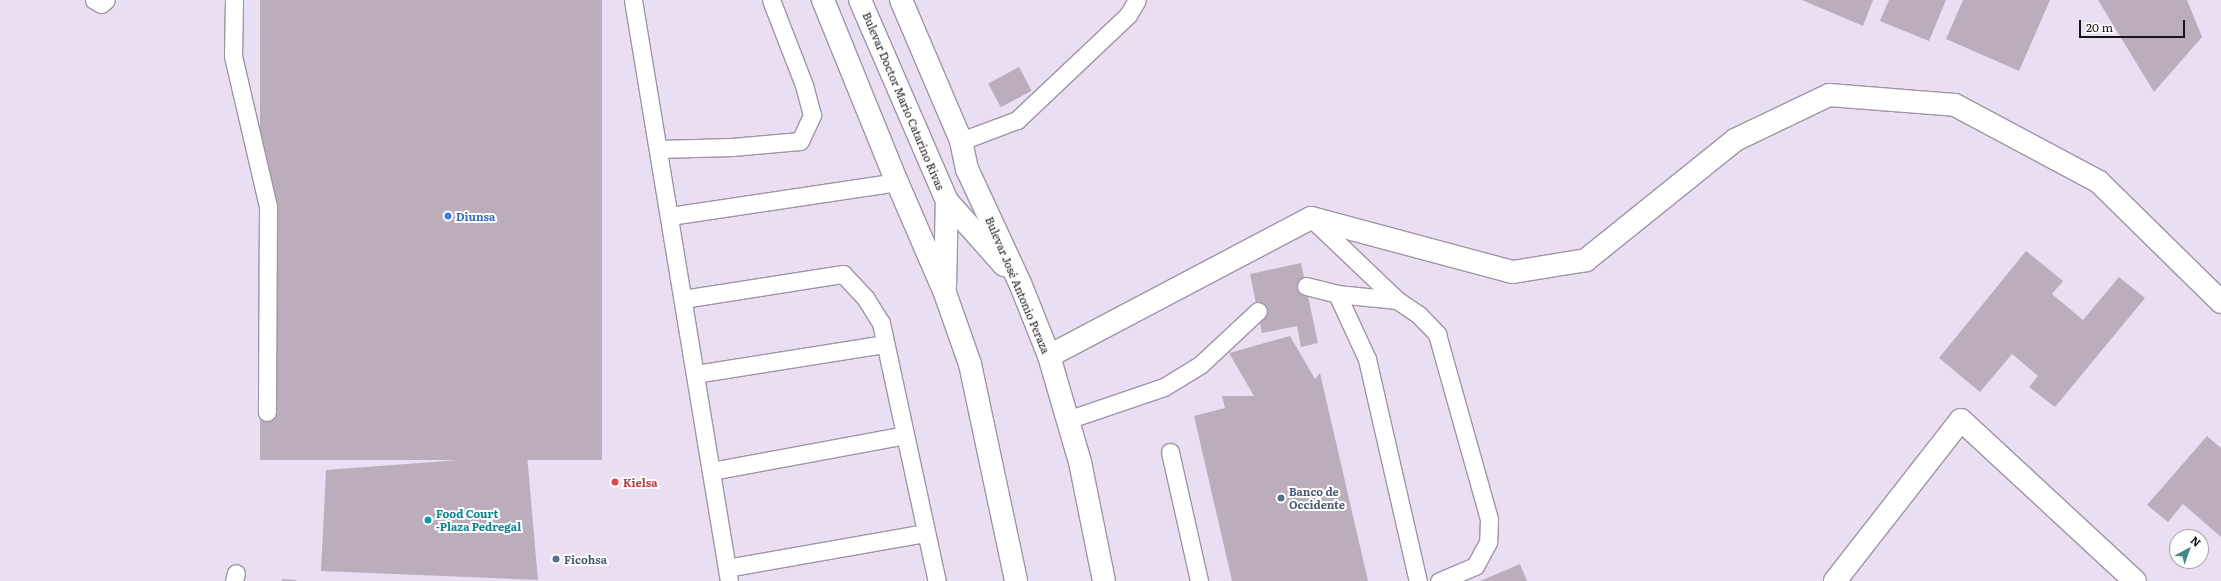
<!DOCTYPE html>
<meta charset="utf-8">
<style>
body{margin:0}
#map{position:relative;width:2221px;height:581px;overflow:hidden;background:#eadff2;font-family:Literata,serif}
div>[style]{position:absolute}
[style*='--x']{left:calc(var(--x)*1px);top:calc(var(--y)*1px);width:calc(var(--w)*1px);rotate:calc(var(--a)*1deg)}
.building>*{inset:0;background:#bcadbd;transform-origin:0 0}
.roads{filter:drop-shadow(1px 0 #9f95a6) drop-shadow(-1px 0 #9f95a6) drop-shadow(0 1px #9f95a6) drop-shadow(0 -1px #9f95a6)}
.lane>*{height:17px;margin:-8.5px;padding:0 8.5px;transform-origin:8.5px;border-radius:8.5px;background:#fff}
.street>*{height:22px;margin:-11px;padding:0 11px;transform-origin:11px;border-radius:11px;background:#fff}
.secondary>*{height:22px;margin:-11px;padding:0 11px;transform-origin:11px;border-radius:11px;background:#fff}
.dots>*{width:11px;height:11px;translate:-50% -50%;box-sizing:border-box;border:2px solid #fff;border-radius:50%}
span{translate:-50% -50%;white-space:nowrap;text-align:center;line-height:1.15;-webkit-text-stroke:4px #fff;paint-order:stroke}
.street-label{font-size:11px;color:#18141a}
.shop-label{font-size:11px;color:#366cbe;font-weight:700}
.left{translate:0 -50%;text-align:left}
.health-label{font-size:11px;color:#be3a42;font-weight:700}
.service-label{font-size:11px;color:#4e5e75;font-weight:700}
.culture-label{font-size:11px;color:#0d838f;font-weight:700}
.north{position:absolute;left:2169px;top:529px;width:40px;height:40px;box-sizing:border-box;background:#fff;border:1px solid #a3a1a3;border-radius:50%;rotate:41deg;font-size:11px;font-weight:700;line-height:16px;text-align:center;color:#18141a}
.north::after{content:'';display:block;margin:auto;width:14px;height:18px;background:#408885;clip-path:polygon(50% 0,100% 100%,50% 72%,0 100%)}
.scale{position:absolute;left:2079px;top:20px;width:106px;height:18px;box-sizing:border-box;border:2px solid #18141a;border-top:0;padding-left:5px;font-size:12px;line-height:14px;white-space:nowrap;color:#18141a;-webkit-text-stroke:3px #fff;paint-order:stroke}
</style>
<div id="map">
<div class="building">
<i style="left:260px;top:0;width:342px;height:460px"></i>
<i style="clip-path:polygon(1802px 0,1873px 0,1863px 26px)"></i>
<i style="clip-path:polygon(1889px 0,1946px 0,1929px 41px,1880px 21px)"></i>
<i style="clip-path:polygon(1963px 0,2050px 0,2019px 71px,1946px 39px)"></i>
<i style="clip-path:polygon(2098px 0,2187px 0,2202px 37px,2154px 92px)"></i>
<i style="left:1019px;top:67px;width:27px;height:35px;rotate:62deg"></i>
<i style="clip-path:polygon(2026px 251px,2063px 281px,2052px 294px,2083px 320px,2119px 277px,2145px 298px,2055px 407px,2029px 387px,2038px 376px,2012px 354px,1980px 392px,1939px 358px)"></i>
<i style="clip-path:polygon(1301px 263px,1318px 343px,1301px 347px,1297px 326px,1262px 333px,1250px 274px)"></i>
<i style="clip-path:polygon(1290px 336px,1315px 379px,1320px 373px,1368px 581px,1232px 581px,1194px 416px,1225px 408px,1222px 396px,1254px 396px,1229px 353px)"></i>
<i style="clip-path:polygon(2207px 436px,2221px 448px,2221px 537px,2183px 504px,2168px 522px,2147px 505px)"></i>
<i style="clip-path:polygon(527px 455px,538px 580px,321px 571px,326px 470px)"></i>
<i style="clip-path:polygon(1520px 564px,1527px 581px,1480px 581px)"></i>
<i style="clip-path:polygon(282px 579px,297px 580px,296px 581px,282px 581px)"></i>
</div>
<div class="roads">
<div class="lane">
<i style="--x:94;--y:0;--w:8;--a:30"></i>
<i style="--x:101;--y:4;--w:6;--a:-39"></i>
<i style="--x:234;--y:0;--w:56;--a:91"></i>
<i style="--x:233;--y:56;--w:155;--a:76.9"></i>
<i style="--x:268;--y:207;--w:205;--a:90.3"></i>
<i style="--x:633;--y:0;--w:589;--a:80.62"></i>
<i style="--x:961;--y:141;--w:60;--a:-20.6"></i>
<i style="--x:1017;--y:120;--w:153;--a:-43.4"></i>
<i style="--x:1128;--y:15;--w:17;--a:-59"></i>
<i style="--x:658;--y:149;--w:74;--a:-1.5"></i>
<i style="--x:732;--y:147;--w:68;--a:-5"></i>
<i style="--x:800;--y:141;--w:29;--a:-65"></i>
<i style="--x:812;--y:115;--w:31;--a:-105"></i>
<i style="--x:804;--y:85;--w:91;--a:-111.2"></i>
<i style="--x:670;--y:216;--w:230;--a:-8.5"></i>
<i style="--x:1311;--y:218;--w:119;--a:43.6"></i>
<i style="--x:1306;--y:286;--w:32;--a:14"></i>
<i style="--x:1337;--y:294;--w:72;--a:65.2"></i>
<i style="--x:1367;--y:359;--w:228;--a:77.1"></i>
<i style="--x:1337;--y:294;--w:60;--a:5.7"></i>
<i style="--x:1397;--y:300;--w:25;--a:34"></i>
<i style="--x:1418;--y:314;--w:28;--a:46"></i>
<i style="--x:1437;--y:334;--w:192;--a:74.3"></i>
<i style="--x:1489;--y:519;--w:23;--a:92"></i>
<i style="--x:1488;--y:542;--w:27;--a:118"></i>
<i style="--x:1475;--y:566;--w:39;--a:157"></i>
<i style="--x:683;--y:299;--w:162;--a:-8.9"></i>
<i style="--x:843;--y:274;--w:34;--a:47"></i>
<i style="--x:866;--y:299;--w:28;--a:58"></i>
<i style="--x:881;--y:323;--w:264;--a:77.8"></i>
<i style="--x:695;--y:374;--w:192;--a:-9"></i>
<i style="--x:1067;--y:420;--w:102;--a:-18.8"></i>
<i style="--x:1164;--y:387;--w:42;--a:-31.4"></i>
<i style="--x:1200;--y:365;--w:79;--a:-43"></i>
<i style="--x:1170;--y:452;--w:132;--a:77.3"></i>
<i style="--x:711;--y:471;--w:197;--a:-10.5"></i>
<i style="--x:727;--y:568;--w:202;--a:-10"></i>
<i style="--x:234;--y:581;--w:8;--a:-76"></i>
</div>
<div class="street">
<i style="--x:1049;--y:356;--w:296;--a:-27.8"></i>
<i style="--x:1311;--y:218;--w:209;--a:15"></i>
<i style="--x:1513;--y:272;--w:74;--a:-9.3"></i>
<i style="--x:1586;--y:260;--w:191;--a:-38.8"></i>
<i style="--x:1735;--y:140;--w:104;--a:-25.6"></i>
<i style="--x:1829;--y:95;--w:126;--a:4.5"></i>
<i style="--x:1955;--y:105;--w:163;--a:28.1"></i>
<i style="--x:2099;--y:182;--w:171;--a:44.5"></i>
<i style="--x:1835;--y:581;--w:204;--a:-52"></i>
<i style="--x:1961;--y:420;--w:237;--a:42.8"></i>
</div>
<div class="secondary">
<i style="--x:823;--y:0;--w:196;--a:67.9"></i>
<i style="--x:897;--y:182;--w:121;--a:66.6"></i>
<i style="--x:945;--y:293;--w:75;--a:70.6"></i>
<i style="--x:970;--y:364;--w:222;--a:78"></i>
<i style="--x:860;--y:0;--w:219;--a:66.6"></i>
<i style="--x:947;--y:201;--w:86;--a:48.3"></i>
<i style="--x:901;--y:0;--w:153;--a:66.9"></i>
<i style="--x:961;--y:141;--w:29;--a:78"></i>
<i style="--x:967;--y:169;--w:126;--a:65.1"></i>
<i style="--x:1020;--y:283;--w:79;--a:68.3"></i>
<i style="--x:1049;--y:356;--w:110;--a:73.7"></i>
<i style="--x:1080;--y:462;--w:121;--a:78.6"></i>
<i style="--x:945;--y:286;--w:85;--a:-88.7"></i>
</div>
</div>
<div class="dots">
<i style="left:448px;top:216px;background:#3f7fe0"></i>
<i style="left:615px;top:482px;background:#e0444e"></i>
<i style="left:1281px;top:498px;background:#5c6f8a"></i>
<i style="left:428px;top:520px;background:#0f9aa8"></i>
<i style="left:556px;top:559px;background:#5c6f8a"></i>
</div>
<div class="street-label">
<span style="left:904px;top:101px;rotate:67deg">Bulevar Doctor Mario Catarino Rivas</span>
<span style="left:1018px;top:285px;rotate:67deg">Bulevar José Antonio Peraza</span>
</div>
<div class="shop-label">
<span class="left" style="left:456px;top:216px">Diunsa</span>
</div>
<div class="health-label">
<span class="left" style="left:623px;top:482px">Kielsa</span>
</div>
<div class="service-label">
<span class="left" style="left:1289px;top:498px">Banco de<br>Occidente</span>
<span class="left" style="left:564px;top:559px">Ficohsa</span>
</div>
<div class="culture-label">
<span class="left" style="left:436px;top:520px">Food Court<br>-Plaza Pedregal</span>
</div>
<div class="north">N</div>
<div class="scale">20 m</div>
</div>
